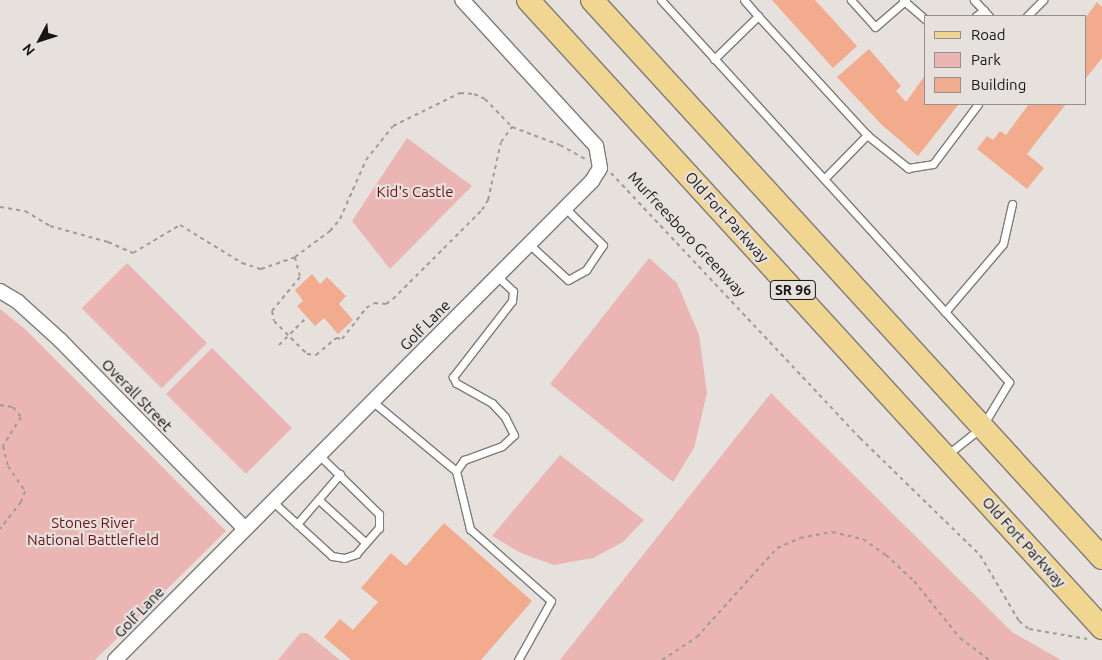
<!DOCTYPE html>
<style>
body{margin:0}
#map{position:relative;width:1102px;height:660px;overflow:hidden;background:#e6e1dd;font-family:Ubuntu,sans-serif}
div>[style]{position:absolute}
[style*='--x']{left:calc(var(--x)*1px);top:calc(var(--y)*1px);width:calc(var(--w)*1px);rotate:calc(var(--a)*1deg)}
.green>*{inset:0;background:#eab5b2;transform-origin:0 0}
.building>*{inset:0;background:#f3ab8d}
.path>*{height:2px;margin-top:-1px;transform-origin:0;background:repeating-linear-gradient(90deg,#9f9b98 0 4px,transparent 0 8px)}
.roads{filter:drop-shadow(1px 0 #807c78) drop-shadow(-1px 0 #807c78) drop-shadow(0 1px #807c78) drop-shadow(0 -1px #807c78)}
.service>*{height:7px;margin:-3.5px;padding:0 3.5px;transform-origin:3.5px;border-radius:3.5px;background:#fff}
.minor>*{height:14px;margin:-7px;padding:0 7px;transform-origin:7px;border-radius:7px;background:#fff}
.primary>*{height:22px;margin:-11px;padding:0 11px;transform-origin:11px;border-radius:11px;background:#f0d691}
span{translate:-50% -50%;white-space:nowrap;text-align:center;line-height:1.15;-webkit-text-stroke:4.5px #e6e1dd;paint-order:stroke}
.shield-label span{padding:1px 4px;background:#e6e1dd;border:1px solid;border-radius:4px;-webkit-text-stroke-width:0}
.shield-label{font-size:14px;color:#171614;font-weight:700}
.park-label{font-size:15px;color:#6e111a}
.street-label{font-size:15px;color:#171614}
.legend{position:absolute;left:924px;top:15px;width:162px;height:90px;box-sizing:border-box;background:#e6e1dd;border:1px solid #93908d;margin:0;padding:6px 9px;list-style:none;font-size:15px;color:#171614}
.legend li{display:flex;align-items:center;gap:10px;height:25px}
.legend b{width:25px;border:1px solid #93908d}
.north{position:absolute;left:15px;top:15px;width:50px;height:50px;-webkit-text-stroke:4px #e6e1dd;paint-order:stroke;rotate:230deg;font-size:14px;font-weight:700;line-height:20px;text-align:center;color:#171614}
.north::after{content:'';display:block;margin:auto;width:18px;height:22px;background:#171614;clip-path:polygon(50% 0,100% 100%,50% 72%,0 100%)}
</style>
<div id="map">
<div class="green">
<i style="clip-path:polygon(407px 138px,472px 186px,390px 269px,352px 221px)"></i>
<i style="clip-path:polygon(649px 258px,677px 283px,699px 335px,707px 393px,694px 448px,673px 482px,550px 384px)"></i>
<i style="left:127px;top:263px;width:113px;height:64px;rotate:45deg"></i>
<i style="clip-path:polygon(0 309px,26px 330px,226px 531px,95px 660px,0 660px)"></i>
<i style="left:212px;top:348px;width:113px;height:65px;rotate:45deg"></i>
<i style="clip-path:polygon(771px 393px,1012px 632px,1061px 660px,560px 660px)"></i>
<i style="clip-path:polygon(560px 455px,644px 520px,623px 542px,593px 558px,554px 565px,521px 553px,492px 536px)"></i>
<i style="clip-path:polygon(300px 633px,307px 633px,340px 660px,278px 660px)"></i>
</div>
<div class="building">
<i style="clip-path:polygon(772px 0,815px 0,857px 46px,833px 68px)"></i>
<i style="clip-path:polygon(1097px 2px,1102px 7px,1102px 58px,1086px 78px,1086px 17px)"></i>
<i style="clip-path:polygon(869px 49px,901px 86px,896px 91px,906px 102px,926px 74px,926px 104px,959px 104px,918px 156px,881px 124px,837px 77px)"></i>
<i style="clip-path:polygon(1029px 104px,1066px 104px,1027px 154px,1044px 168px,1027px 189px,977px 149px,987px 136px,993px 140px,1000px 131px,1006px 135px)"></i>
<i style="clip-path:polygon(312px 274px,320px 284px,327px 277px,346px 296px,339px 304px,353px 320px,338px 334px,324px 318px,315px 326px,297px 306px,303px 301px,295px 290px)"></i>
<i style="clip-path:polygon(444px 523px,532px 601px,481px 660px,351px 660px,324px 637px,340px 619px,353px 630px,378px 602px,361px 588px,391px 553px,406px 566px)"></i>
</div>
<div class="path">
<i style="--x:611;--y:173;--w:364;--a:46.8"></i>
<i style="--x:860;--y:438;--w:168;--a:44.3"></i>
<i style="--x:980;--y:555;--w:77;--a:59.4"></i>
<i style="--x:1019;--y:621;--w:13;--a:39"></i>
<i style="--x:1029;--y:629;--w:59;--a:9.8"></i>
<i style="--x:0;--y:207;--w:25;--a:9"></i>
<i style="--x:25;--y:211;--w:29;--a:31"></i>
<i style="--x:50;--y:226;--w:60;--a:15.4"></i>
<i style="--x:108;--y:242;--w:27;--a:24"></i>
<i style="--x:133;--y:253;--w:55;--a:-30.8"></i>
<i style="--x:180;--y:225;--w:73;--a:31.5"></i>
<i style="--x:242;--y:263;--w:20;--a:18"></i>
<i style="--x:261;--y:269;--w:36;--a:-19"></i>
<i style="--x:295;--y:257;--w:44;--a:-36.6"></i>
<i style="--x:330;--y:231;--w:16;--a:-50"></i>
<i style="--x:340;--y:219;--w:64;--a:-66.2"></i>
<i style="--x:366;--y:160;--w:43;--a:-51.5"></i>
<i style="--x:393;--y:126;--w:75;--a:-26.2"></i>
<i style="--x:460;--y:93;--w:14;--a:4"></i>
<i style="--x:474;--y:94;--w:12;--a:24"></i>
<i style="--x:485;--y:99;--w:39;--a:46"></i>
<i style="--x:512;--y:127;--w:51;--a:20.6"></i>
<i style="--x:560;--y:145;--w:29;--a:29"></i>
<i style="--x:295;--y:257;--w:21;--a:76"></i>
<i style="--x:300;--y:277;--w:44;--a:129.5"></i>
<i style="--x:272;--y:311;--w:10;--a:79"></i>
<i style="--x:274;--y:321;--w:47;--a:45"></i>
<i style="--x:307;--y:354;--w:9;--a:6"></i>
<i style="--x:316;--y:355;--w:26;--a:-40"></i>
<i style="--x:336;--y:338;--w:6;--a:9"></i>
<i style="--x:342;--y:339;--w:39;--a:-52"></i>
<i style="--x:366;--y:308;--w:9;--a:-32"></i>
<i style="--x:374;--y:303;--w:12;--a:5"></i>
<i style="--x:386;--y:304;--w:9;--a:-36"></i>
<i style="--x:393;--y:299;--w:126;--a:-45"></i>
<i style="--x:482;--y:210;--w:12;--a:-59"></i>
<i style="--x:488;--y:200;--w:59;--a:-77.4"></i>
<i style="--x:501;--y:142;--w:19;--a:-54"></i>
<i style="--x:279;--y:345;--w:40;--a:-45"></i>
<i style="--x:0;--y:405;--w:13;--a:9"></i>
<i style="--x:13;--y:407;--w:13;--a:51"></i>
<i style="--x:21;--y:417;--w:34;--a:122"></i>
<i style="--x:3;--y:446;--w:21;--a:76"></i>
<i style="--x:8;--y:466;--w:30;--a:56"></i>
<i style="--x:25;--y:491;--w:12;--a:110"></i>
<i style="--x:21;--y:502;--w:34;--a:128"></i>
<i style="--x:662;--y:660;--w:42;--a:-33.3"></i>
<i style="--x:697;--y:637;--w:120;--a:-48"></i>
<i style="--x:777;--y:548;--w:25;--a:-23"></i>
<i style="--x:800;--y:538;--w:33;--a:-11"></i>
<i style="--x:832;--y:532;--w:32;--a:13"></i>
<i style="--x:863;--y:539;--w:28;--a:35"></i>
<i style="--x:886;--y:555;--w:38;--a:43"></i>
<i style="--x:914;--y:581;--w:73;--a:51.1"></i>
<i style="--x:960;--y:638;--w:36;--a:37"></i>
</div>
<div class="roads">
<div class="service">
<i style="--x:661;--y:0;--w:517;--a:47.67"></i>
<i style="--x:1009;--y:382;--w:52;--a:121"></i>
<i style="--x:982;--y:427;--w:43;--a:141.5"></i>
<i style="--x:851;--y:0;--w:36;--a:48"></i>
<i style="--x:875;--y:27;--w:41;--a:-41.1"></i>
<i style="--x:903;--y:0;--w:30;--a:41"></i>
<i style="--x:974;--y:0;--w:22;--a:47"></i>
<i style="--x:758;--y:16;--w:161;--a:47.5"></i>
<i style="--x:976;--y:16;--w:10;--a:-37"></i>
<i style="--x:1027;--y:16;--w:23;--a:-45"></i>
<i style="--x:714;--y:59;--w:62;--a:-44.3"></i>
<i style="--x:758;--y:16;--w:21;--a:-131"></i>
<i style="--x:824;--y:179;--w:62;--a:-45.7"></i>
<i style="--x:867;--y:135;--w:53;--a:38.8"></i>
<i style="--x:908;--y:168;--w:25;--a:-9"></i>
<i style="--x:933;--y:164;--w:75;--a:-53.1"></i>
<i style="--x:529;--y:244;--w:53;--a:42.7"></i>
<i style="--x:568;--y:280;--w:21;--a:-29"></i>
<i style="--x:586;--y:270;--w:30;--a:-56"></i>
<i style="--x:603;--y:245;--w:53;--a:-135.8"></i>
<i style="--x:945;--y:312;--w:89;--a:-49.5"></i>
<i style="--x:1003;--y:244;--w:41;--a:-77.3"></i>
<i style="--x:372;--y:401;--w:109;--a:39.8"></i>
<i style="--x:456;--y:471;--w:60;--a:76.4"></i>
<i style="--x:470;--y:529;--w:108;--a:41.6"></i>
<i style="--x:551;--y:601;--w:68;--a:119.2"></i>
<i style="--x:456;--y:471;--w:14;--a:-54"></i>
<i style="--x:464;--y:460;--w:40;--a:-20.2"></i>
<i style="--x:502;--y:446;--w:16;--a:-43"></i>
<i style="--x:514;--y:435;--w:20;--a:-117"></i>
<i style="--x:505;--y:417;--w:19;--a:-133"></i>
<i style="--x:492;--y:403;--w:41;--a:-150.9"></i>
<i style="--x:456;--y:383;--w:7;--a:-117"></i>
<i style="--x:453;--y:377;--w:96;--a:-52.2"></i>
<i style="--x:512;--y:301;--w:10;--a:-84"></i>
<i style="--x:513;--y:291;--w:22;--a:-137"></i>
<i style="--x:272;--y:501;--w:81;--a:42.5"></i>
<i style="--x:332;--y:556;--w:12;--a:9"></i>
<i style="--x:344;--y:558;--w:13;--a:-18"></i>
<i style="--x:356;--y:554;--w:35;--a:-49"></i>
<i style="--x:379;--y:528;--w:14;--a:-90"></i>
<i style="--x:379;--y:514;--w:86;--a:-135.5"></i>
<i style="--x:320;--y:501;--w:62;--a:42.4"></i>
<i style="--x:297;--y:524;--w:66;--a:-49.3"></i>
</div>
<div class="minor">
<i style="--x:0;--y:291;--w:21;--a:31"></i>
<i style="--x:18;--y:302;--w:57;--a:42.1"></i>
<i style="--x:60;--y:340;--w:263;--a:45.6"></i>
<i style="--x:115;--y:660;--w:676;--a:-45.12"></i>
<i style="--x:592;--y:181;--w:15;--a:-58"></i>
<i style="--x:600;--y:168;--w:22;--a:-100"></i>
<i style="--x:596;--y:146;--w:198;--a:-132.5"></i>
</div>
<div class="primary">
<i style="--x:528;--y:0;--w:851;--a:47.57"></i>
<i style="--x:592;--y:0;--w:756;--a:47.57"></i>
</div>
</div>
<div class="shield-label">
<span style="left:793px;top:290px">SR 96</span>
</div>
<div class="park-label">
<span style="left:415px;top:192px">Kid's Castle</span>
<span style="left:93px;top:531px">Stones River<br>National Battlefield</span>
</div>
<div class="street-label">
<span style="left:727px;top:217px;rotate:48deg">Old Fort Parkway</span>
<span style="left:687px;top:234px;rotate:47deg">Murfreesboro Greenway</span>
<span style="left:425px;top:325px;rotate:-45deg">Golf Lane</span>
<span style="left:137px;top:395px;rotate:46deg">Overall Street</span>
<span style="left:1024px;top:542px;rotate:48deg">Old Fort Parkway</span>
<span style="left:139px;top:612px;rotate:-46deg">Golf Lane</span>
</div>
<ul class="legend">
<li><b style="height:6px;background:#f0d691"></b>Road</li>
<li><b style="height:14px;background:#eab5b2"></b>Park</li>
<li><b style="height:14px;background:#f3ab8d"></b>Building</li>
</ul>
<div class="north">N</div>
</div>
